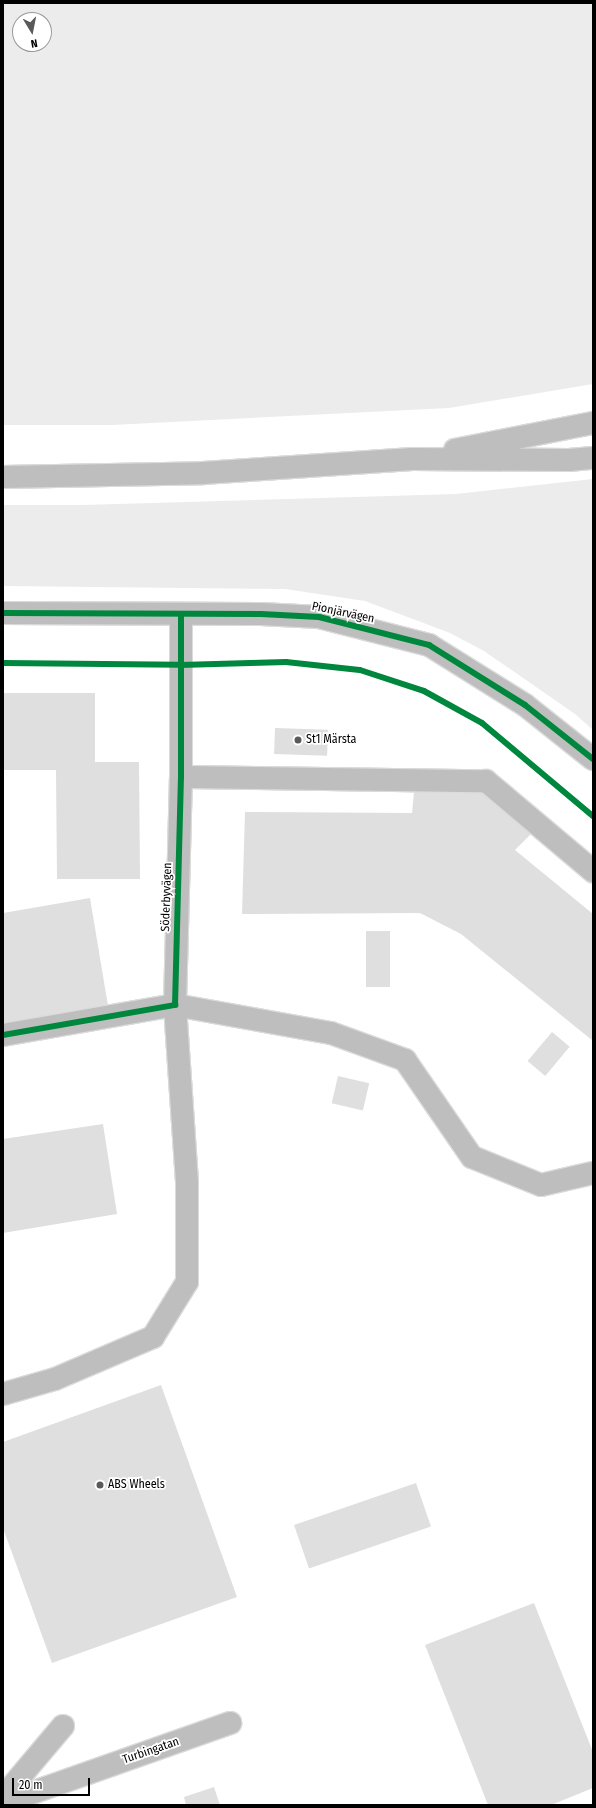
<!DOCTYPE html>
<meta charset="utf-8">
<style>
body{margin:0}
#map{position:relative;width:596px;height:1808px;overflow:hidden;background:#fff;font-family:"Fira Sans Condensed",sans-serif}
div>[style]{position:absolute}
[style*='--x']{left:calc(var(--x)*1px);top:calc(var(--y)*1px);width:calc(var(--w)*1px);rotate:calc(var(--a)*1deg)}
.green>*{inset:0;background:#ececec}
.building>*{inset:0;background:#dfdfdf;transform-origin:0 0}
.roads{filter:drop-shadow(1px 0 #dbdbdb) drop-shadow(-1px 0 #dbdbdb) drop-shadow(0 1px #dbdbdb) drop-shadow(0 -1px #dbdbdb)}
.minor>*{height:22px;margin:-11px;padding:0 11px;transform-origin:11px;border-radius:11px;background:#bebebe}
.major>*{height:22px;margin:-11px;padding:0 11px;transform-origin:11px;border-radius:11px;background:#bebebe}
.cycleway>*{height:6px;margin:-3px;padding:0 3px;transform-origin:3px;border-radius:3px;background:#00873e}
.dots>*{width:11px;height:11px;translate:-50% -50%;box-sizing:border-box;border:2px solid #fff;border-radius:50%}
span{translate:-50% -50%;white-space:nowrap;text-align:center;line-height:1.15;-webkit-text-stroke:3.5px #fff;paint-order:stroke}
.street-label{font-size:12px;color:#000}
.poi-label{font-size:12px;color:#000}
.left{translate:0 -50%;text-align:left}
.frame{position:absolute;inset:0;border:4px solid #000;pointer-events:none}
.north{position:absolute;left:12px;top:12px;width:40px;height:40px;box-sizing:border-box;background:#fff;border:1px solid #999;border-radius:50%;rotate:170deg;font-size:11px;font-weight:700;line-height:16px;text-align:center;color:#000}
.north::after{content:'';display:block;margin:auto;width:14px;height:18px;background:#595959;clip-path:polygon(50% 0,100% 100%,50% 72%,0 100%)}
.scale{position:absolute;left:12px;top:1778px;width:78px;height:18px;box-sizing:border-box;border:2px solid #000;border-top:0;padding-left:5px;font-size:12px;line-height:14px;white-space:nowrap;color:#000;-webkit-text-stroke:3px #fff;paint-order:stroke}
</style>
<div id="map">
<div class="green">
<i style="clip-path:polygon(evenodd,3px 3px,593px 3px,593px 384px,449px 408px,112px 425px,3px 425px,3px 3px,20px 20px,44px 20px,44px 44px,20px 44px,20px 20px)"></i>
<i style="clip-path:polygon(593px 479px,593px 730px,575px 714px,484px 651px,450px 633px,365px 601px,285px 589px,3px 586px,3px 505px,82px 505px,456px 494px)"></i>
</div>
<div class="building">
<i style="clip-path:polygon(3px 693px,95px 693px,95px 762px,139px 762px,140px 879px,57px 879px,56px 770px,3px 770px)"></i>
<i style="left:275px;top:728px;width:53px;height:26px;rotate:2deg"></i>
<i style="clip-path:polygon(486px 789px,535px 830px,515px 850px,593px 914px,593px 1041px,461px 934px,420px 913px,242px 914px,245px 812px,412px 813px,414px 792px)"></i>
<i style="clip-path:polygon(90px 898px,108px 1006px,3px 1024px,3px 913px)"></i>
<i style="left:366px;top:931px;width:24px;height:56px"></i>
<i style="left:552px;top:1032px;width:23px;height:38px;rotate:40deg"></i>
<i style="left:338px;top:1076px;width:32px;height:28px;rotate:13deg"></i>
<i style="clip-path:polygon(103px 1124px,117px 1214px,3px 1233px,3px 1139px)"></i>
<i style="clip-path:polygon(161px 1385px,237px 1597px,52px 1663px,3px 1528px,3px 1442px)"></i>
<i style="left:416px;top:1483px;width:46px;height:129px;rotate:71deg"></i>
<i style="clip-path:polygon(534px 1603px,593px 1752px,593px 1788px,551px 1805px,488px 1805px,425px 1645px)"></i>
<i style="clip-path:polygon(214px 1787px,220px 1805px,186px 1805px,184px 1797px)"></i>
</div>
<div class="roads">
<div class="minor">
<i style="--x:3;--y:613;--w:258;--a:0.2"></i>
<i style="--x:261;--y:614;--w:58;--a:3"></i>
<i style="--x:319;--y:617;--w:114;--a:14.3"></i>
<i style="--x:429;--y:645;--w:113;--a:32"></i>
<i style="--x:525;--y:705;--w:87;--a:38.5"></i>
<i style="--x:181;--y:777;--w:305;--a:0.8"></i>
<i style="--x:486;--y:781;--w:140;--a:40.1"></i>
<i style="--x:3;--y:1035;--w:175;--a:-9.9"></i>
<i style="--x:175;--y:1005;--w:228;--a:-88.5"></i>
<i style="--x:181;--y:777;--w:162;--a:-90"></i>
<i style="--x:3;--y:1394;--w:54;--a:-16.1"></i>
<i style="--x:55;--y:1379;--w:107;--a:-23.2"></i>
<i style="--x:153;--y:1337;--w:65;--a:-58.3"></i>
<i style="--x:187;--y:1282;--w:100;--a:-90"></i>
<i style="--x:187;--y:1182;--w:177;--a:-93.9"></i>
<i style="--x:175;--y:1005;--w:158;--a:10.2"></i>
<i style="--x:331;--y:1033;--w:79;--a:20"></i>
<i style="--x:405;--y:1060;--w:118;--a:55.4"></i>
<i style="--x:472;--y:1157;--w:74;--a:22.1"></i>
<i style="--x:541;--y:1185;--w:53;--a:-13"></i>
<i style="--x:3;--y:1797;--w:93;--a:-49.8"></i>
<i style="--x:3;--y:1803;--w:241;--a:-19.4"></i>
</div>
<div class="major">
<i style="--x:455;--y:450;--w:141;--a:-11.1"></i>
<i style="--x:3;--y:477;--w:200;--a:-1.1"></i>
<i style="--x:203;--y:473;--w:210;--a:-3.8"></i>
<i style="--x:413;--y:459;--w:156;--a:0.4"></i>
<i style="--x:569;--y:460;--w:24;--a:-5"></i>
</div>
</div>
<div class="cycleway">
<i style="--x:3;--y:613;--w:258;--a:0.2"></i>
<i style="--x:261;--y:614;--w:58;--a:3"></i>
<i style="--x:319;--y:617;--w:114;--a:14.3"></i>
<i style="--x:429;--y:645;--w:113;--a:32"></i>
<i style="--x:525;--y:705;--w:87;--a:38.5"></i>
<i style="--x:3;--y:663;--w:177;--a:0.6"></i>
<i style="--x:180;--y:665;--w:106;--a:-1.6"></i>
<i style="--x:286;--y:662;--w:74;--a:6.2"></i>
<i style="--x:360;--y:670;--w:67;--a:18.2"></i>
<i style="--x:424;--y:691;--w:66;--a:28.9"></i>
<i style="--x:482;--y:723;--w:145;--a:40"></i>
<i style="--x:3;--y:1035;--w:175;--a:-9.9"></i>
<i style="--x:175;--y:1005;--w:228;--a:-88.5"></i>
<i style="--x:181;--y:777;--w:162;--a:-90"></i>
</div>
<div class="dots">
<i style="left:298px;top:740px;background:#595959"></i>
<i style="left:100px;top:1485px;background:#595959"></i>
</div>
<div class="street-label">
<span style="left:343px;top:613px;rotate:12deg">Pionjärvägen</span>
<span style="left:167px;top:897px;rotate:-88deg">Söderbyvägen</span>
<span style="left:151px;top:1751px;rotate:-19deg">Turbingatan</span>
</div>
<div class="poi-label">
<span class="left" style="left:306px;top:740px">St1 Märsta</span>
<span class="left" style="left:108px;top:1485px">ABS Wheels</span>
</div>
<div class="frame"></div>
<div class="north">N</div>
<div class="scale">20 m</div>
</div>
